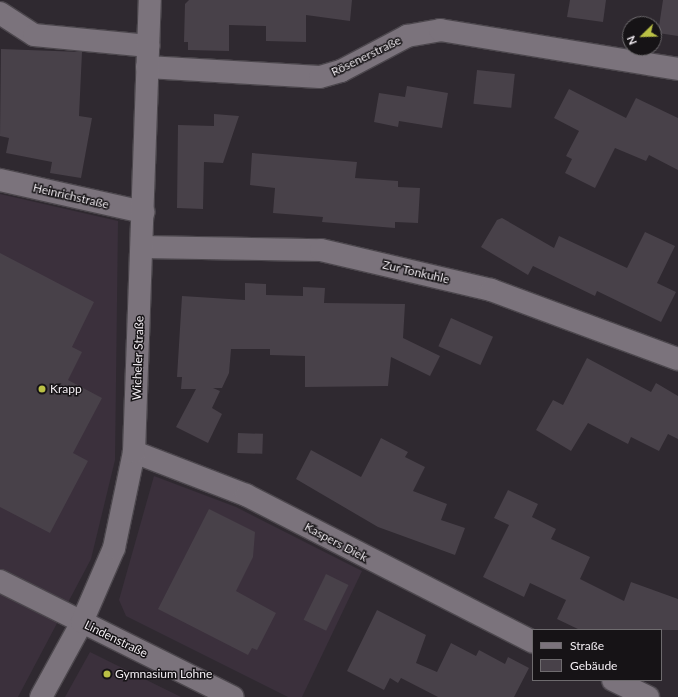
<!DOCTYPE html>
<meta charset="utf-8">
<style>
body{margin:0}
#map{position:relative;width:678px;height:697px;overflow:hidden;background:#2f2930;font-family:Lato,sans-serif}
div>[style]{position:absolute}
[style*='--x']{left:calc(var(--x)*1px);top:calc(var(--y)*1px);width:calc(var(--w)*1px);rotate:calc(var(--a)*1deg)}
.built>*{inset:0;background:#3b303c}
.building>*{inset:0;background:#484149;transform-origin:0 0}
.roads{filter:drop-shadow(1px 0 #4c474d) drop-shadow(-1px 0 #4c474d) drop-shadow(0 1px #4c474d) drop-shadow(0 -1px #4c474d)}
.minor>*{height:22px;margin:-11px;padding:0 11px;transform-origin:11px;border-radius:11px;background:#7b737c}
.dots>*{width:11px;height:11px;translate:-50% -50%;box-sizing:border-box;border:2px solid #161316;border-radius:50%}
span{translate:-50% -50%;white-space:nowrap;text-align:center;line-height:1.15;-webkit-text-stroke:3px #161316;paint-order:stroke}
.street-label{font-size:12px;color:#f3eef3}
.poi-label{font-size:12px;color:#f3eef3}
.left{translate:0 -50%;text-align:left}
.legend{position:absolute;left:532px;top:629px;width:130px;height:52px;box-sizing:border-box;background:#161316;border:1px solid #6e6b6e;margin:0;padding:5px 7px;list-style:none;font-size:12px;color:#f3eef3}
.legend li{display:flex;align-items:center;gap:8px;height:20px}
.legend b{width:20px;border:1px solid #6e6b6e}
.north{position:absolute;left:622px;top:16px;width:40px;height:40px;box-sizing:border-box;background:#161316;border:1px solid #6e6b6e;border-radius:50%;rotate:247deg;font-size:11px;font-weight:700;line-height:16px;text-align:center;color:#f3eef3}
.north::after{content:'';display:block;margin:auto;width:14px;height:18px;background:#bac045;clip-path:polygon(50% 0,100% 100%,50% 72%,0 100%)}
</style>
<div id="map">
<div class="built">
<i style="clip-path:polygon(0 194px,118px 221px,115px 460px,91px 559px,18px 697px,0 697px)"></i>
<i style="clip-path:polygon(154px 476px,236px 507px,362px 571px,302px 697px,288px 697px,126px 616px,119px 600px)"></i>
<i style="clip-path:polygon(90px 652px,181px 697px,65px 697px)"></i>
</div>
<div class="building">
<i style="clip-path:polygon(189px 0,352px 0,350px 21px,306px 15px,306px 42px,266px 41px,266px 26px,229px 25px,229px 51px,188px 50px,188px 42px,184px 42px,185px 4px)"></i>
<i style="clip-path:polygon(570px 0,606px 0,603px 22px,567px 17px)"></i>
<i style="clip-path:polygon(663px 0,678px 0,678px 36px,658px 33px)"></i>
<i style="clip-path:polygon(1px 49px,82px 52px,79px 116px,92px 118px,81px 178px,50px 173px,52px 162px,6px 153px,9px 138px,0 136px)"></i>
<i style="left:477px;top:70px;width:38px;height:34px;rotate:6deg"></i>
<i style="clip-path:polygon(407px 86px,448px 93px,442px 128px,399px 121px,398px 127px,374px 122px,379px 93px,405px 97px)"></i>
<i style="clip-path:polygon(569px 89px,626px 118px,636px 98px,678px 118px,678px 170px,649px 155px,646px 161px,615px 148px,595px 188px,565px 173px,572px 159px,566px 156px,579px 131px,554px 118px)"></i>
<i style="clip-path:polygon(214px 114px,239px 116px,223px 163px,204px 162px,203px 209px,177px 208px,178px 125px,214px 126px)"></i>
<i style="clip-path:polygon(252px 153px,357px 162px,355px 178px,398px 181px,398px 187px,420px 188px,418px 223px,395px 222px,395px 228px,358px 225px,322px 222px,323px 217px,273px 213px,275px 188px,250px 185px)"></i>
<i style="clip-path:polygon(502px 218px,554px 248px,559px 236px,627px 268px,645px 232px,675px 246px,657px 283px,676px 292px,661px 322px,597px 291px,595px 296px,533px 266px,528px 275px,481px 247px,497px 220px)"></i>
<i style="clip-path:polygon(0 253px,94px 302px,72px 347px,82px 352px,68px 380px,102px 398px,73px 453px,88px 461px,50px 533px,0 507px)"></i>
<i style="clip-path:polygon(245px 283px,266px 284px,266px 295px,303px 296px,303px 287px,325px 288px,324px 303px,405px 304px,403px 338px,440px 356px,430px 376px,391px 357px,388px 386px,305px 387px,305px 356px,270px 355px,270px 349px,231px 349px,229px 373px,222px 388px,213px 388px,220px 391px,212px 408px,222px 414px,208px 443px,176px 427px,196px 389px,181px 389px,182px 377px,177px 377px,182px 296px,245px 300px)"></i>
<i style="left:451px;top:318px;width:46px;height:31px;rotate:24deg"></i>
<i style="clip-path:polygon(587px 358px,651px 392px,656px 383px,678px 396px,678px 439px,668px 434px,659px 451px,631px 437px,628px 444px,588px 423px,571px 451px,536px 430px,553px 400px,563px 405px)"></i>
<i style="left:238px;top:433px;width:25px;height:20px;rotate:2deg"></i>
<i style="clip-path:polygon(381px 438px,408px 452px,405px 457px,425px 467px,413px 491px,447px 504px,441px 520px,465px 528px,455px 555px,378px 527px,296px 479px,311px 450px,361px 477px)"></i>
<i style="clip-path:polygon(508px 490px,538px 504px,532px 517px,556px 529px,551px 539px,590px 557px,580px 579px,624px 601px,631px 582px,678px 599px,678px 630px,580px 630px,557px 619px,566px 600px,530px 583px,524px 597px,483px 577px,509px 525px,494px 518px)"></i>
<i style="clip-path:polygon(209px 509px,255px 532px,253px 557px,236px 591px,276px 613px,257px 650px,252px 648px,248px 655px,158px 609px)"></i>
<i style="left:326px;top:574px;width:25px;height:51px;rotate:26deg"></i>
<i style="clip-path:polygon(377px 610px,426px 635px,416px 663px,437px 672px,451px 643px,476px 656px,479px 650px,505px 664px,508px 657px,529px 668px,514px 697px,438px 697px,401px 678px,398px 683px,390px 678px,384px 690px,347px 671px)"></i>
</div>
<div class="roads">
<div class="minor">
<i style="--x:0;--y:13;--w:40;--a:32.9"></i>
<i style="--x:34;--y:35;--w:115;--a:5.5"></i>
<i style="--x:147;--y:67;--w:173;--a:3.3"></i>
<i style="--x:320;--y:77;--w:22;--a:-16"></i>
<i style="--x:341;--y:71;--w:75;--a:-27.9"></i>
<i style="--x:407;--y:36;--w:34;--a:-10"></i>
<i style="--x:440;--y:30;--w:241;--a:9.3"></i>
<i style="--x:0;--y:180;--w:147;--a:12.6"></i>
<i style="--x:142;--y:247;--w:179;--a:1"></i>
<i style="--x:321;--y:250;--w:175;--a:13.2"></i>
<i style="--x:491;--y:290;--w:199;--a:20.3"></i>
<i style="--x:134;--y:452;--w:120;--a:21"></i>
<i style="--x:246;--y:495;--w:322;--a:27.1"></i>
<i style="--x:0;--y:581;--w:260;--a:26.5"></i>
<i style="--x:613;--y:680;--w:39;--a:26"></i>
<i style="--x:41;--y:697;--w:85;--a:-61.3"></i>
<i style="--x:82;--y:622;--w:81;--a:-66.6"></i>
<i style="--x:114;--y:548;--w:98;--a:-78.2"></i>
<i style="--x:134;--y:452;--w:452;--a:-88"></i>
</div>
</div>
<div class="dots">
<i style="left:42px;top:389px;background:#bac045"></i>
<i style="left:107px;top:674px;background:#bac045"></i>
</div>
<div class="street-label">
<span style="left:366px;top:56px;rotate:-26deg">Rösenerstraße</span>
<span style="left:71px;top:196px;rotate:13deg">Heinrichstraße</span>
<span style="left:416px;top:272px;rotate:13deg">Zur Tonkuhle</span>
<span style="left:138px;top:358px;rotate:-88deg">Wicheler Straße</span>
<span style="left:336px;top:542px;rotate:28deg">Kaspers Diek</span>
<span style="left:116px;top:639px;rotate:26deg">Lindenstraße</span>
</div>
<div class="poi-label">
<span class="left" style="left:50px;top:389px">Krapp</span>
<span class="left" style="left:115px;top:674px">Gymnasium Lohne</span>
</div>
<ul class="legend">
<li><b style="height:5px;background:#7b737c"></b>Straße</li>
<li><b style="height:11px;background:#484149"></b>Gebäude</li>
</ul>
<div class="north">N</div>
</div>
